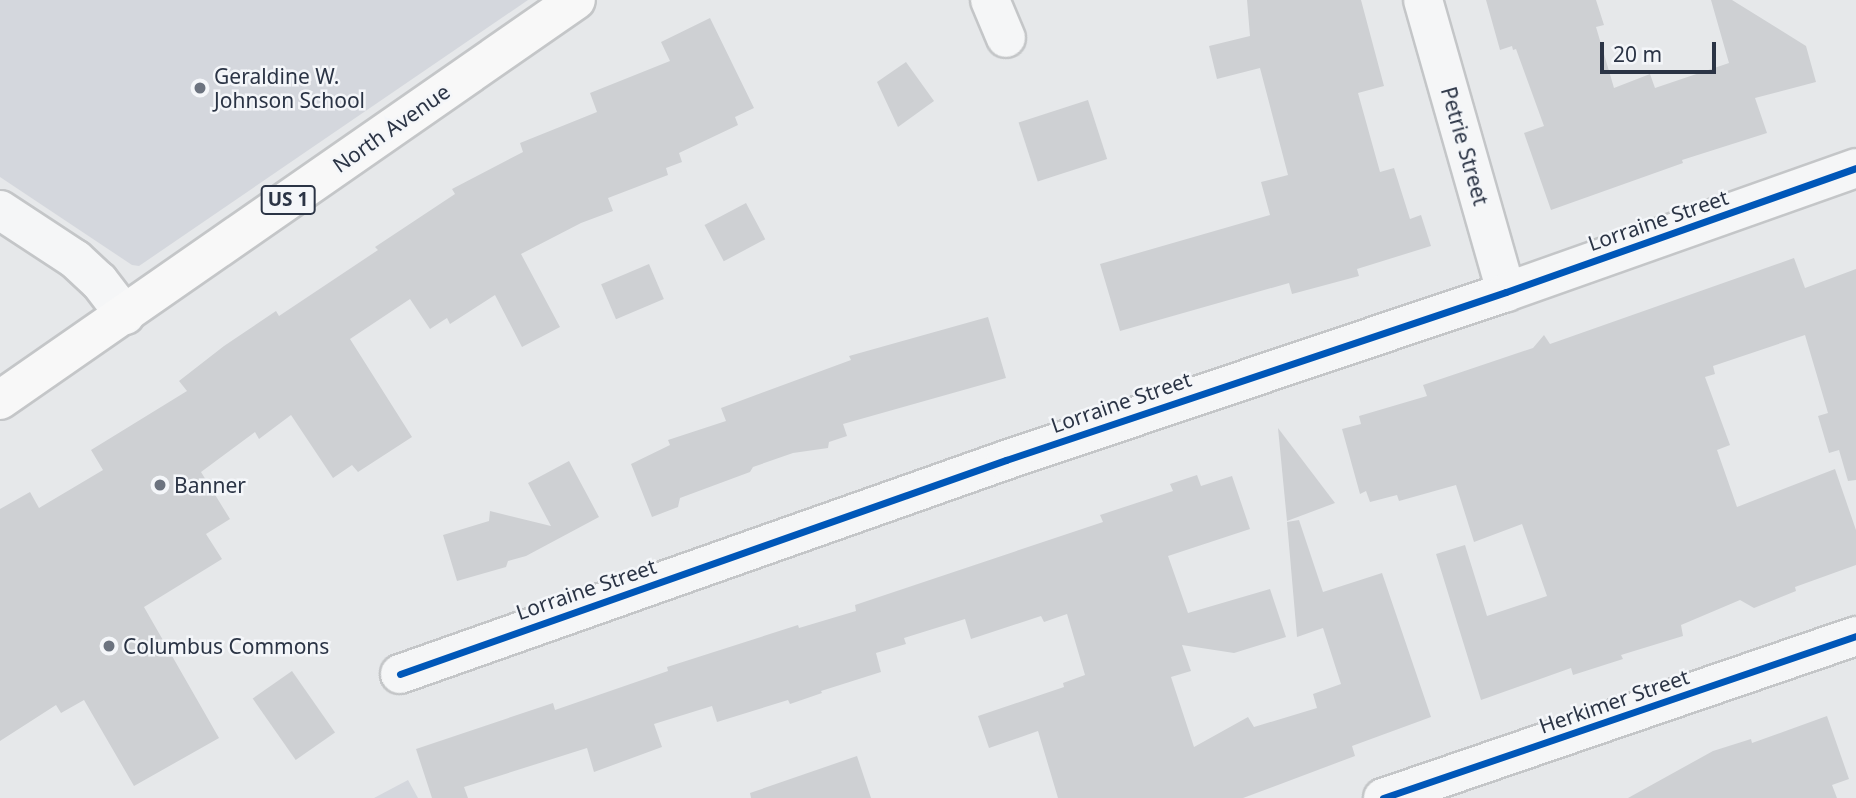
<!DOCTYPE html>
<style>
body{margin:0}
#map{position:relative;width:1856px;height:798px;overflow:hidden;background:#e6e8ea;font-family:"Noto Sans",sans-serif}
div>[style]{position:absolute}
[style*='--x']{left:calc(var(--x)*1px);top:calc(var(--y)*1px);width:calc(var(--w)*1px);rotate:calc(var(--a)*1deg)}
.built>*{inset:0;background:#d4d7dd}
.building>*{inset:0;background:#ced0d3;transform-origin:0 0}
.roads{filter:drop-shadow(2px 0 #c4c6c8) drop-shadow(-2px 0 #c4c6c8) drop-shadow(0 2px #c4c6c8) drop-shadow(0 -2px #c4c6c8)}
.street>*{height:38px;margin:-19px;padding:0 19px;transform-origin:19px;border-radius:19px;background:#f5f6f7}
.primary>*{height:38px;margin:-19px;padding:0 19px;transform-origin:19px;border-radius:19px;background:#f8f8f8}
.cycleway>*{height:7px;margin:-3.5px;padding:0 3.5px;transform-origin:3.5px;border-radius:3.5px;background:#0057b8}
.dots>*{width:19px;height:19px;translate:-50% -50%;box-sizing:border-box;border:4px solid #f4f6f9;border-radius:50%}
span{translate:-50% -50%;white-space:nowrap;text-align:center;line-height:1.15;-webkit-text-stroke:5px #f4f6f9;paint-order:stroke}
.shield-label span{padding:2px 5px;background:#f4f6f9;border:2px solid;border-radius:5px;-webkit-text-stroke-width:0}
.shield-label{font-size:19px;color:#2b3445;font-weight:700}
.poi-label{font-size:21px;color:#2b3445}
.left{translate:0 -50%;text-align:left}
.street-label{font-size:21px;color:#2b3445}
.scale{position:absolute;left:1600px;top:42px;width:116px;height:32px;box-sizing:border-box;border:4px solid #2b3445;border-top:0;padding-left:9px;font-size:21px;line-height:24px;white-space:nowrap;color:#2b3445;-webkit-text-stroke:5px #f4f6f9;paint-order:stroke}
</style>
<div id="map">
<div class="built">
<i style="clip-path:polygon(0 0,528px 0,139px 266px,132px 265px,0 177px)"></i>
<i style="clip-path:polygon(408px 780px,418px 798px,374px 798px)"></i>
</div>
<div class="building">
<i style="clip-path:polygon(1247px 0,1361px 0,1384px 86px,1358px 93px,1380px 172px,1394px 168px,1410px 219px,1421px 215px,1431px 246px,1357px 269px,1359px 276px,1292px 294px,1289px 283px,1120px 331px,1100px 264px,1270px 215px,1261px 182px,1288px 175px,1260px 68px,1217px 79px,1209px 46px,1250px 36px)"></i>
<i style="clip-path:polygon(1486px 0,1596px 0,1604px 25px,1596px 27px,1614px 88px,1650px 74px,1655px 88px,1729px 63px,1711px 0,1732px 0,1806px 46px,1816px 82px,1755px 98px,1767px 133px,1682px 160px,1683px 163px,1551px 210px,1524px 133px,1544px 126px,1516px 49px,1513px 50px,1512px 46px,1500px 50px)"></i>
<i style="clip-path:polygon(710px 18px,754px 108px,735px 117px,738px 125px,679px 153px,682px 162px,666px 168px,668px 175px,608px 198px,613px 211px,581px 223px,521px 254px,560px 327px,522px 347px,495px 295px,450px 324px,447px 318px,430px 329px,410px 299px,350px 339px,412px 437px,358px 472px,352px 465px,333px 478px,291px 415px,259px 439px,255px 432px,201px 472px,230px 519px,206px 534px,222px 559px,144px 607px,219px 738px,134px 786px,84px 700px,61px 713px,56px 705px,0 741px,0 509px,30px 492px,39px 508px,103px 470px,91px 450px,187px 391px,179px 381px,224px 346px,276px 311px,279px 316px,378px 250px,375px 247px,455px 194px,452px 189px,523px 152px,520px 143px,597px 112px,590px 93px,670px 61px,661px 42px)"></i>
<i style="clip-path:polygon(906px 62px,934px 101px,898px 127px,877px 82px)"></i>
<i style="left:1088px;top:100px;width:62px;height:73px;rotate:72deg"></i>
<i style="left:746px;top:203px;width:41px;height:47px;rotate:62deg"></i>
<i style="clip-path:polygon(1794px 258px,1805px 288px,1856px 269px,1856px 480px,1848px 481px,1839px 450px,1829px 453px,1818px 416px,1828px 413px,1805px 335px,1713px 366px,1715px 374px,1705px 377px,1730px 445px,1717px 450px,1737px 507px,1835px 469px,1856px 530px,1856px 565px,1795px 587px,1796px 591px,1754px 608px,1740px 600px,1681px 625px,1683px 636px,1621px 655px,1623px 659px,1573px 675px,1571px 668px,1481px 700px,1436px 554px,1465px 545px,1487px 616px,1547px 596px,1522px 524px,1474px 542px,1456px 485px,1399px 501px,1397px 495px,1370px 502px,1366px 491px,1360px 494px,1342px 429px,1361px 424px,1359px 416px,1427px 396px,1423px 385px,1533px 348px,1544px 335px,1550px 344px)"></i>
<i style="left:649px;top:264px;width:38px;height:52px;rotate:67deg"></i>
<i style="clip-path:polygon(988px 317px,1006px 378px,843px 424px,847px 436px,829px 442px,828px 448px,793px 453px,753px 467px,750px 472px,680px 498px,678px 507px,652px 517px,631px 464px,670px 445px,668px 440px,726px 421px,721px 408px,851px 360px,849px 356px)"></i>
<i style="clip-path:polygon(1278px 428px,1335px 503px,1287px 521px)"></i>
<i style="clip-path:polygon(569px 461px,599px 517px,526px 556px,508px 561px,506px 567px,457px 581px,443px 535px,489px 521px,490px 511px,551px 526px,528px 483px)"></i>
<i style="clip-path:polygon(1197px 475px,1201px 486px,1232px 476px,1250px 529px,1168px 556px,1188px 613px,1270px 589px,1286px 637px,1234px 653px,1182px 645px,1191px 671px,1171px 677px,1194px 747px,1248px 717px,1254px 727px,1317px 708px,1313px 694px,1341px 684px,1323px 628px,1297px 637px,1287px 522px,1299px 520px,1323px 592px,1382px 573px,1431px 717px,1352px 746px,1355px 756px,1243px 798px,1058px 798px,1038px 731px,989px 748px,978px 716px,1064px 687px,1063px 683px,1085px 675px,1067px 614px,1044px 622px,1041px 616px,971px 639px,965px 619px,904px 638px,906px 644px,876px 653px,881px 672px,821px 691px,822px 693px,790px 704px,788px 700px,717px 722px,712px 706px,654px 724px,662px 747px,594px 772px,587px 748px,464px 787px,468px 798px,432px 798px,416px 749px,553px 703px,555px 710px,668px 671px,667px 667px,798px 625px,799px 628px,856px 611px,855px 605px,1103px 522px,1100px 515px,1173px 491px,1170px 484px)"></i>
<i style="left:292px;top:671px;width:75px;height:48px;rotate:55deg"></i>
<i style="clip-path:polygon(1827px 716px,1849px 779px,1832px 785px,1837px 798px,1628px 798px,1713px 751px,1751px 739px,1752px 743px)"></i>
<i style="clip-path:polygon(857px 756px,871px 798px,751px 798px,750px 793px)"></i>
</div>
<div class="roads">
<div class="street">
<i style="--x:990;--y:0;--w:41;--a:67.2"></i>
<i style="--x:1423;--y:0;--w:304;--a:74.1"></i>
<i style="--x:0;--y:210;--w:90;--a:33.2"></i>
<i style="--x:75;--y:259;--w:33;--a:43"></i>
<i style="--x:99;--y:281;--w:43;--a:52.6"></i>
<i style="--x:400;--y:674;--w:643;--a:-19.45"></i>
<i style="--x:1006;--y:460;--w:527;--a:-18.57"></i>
<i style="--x:1506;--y:292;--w:371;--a:-19.5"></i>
<i style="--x:1383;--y:798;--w:500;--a:-18.9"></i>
</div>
<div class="primary">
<i style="--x:0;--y:400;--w:701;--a:-34.78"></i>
</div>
</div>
<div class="cycleway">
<i style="--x:400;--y:674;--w:643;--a:-19.45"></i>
<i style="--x:1006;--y:460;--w:527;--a:-18.57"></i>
<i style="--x:1506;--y:292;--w:371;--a:-19.5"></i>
<i style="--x:1383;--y:798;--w:500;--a:-18.9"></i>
</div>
<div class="dots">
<i style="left:200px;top:88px;background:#6c737f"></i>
<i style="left:160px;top:485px;background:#6c737f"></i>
<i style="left:109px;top:646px;background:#6c737f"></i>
</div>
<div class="shield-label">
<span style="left:288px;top:200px">US 1</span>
</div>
<div class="poi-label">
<span class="left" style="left:214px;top:88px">Geraldine W.<br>Johnson School</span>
<span class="left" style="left:174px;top:485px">Banner</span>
<span class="left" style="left:123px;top:646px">Columbus Commons</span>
</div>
<div class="street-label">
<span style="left:391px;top:128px;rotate:-35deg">North Avenue</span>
<span style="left:1465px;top:146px;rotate:74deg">Petrie Street</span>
<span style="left:1658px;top:220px;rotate:-19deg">Lorraine Street</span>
<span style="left:1121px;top:402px;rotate:-19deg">Lorraine Street</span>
<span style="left:586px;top:589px;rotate:-19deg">Lorraine Street</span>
<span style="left:1614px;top:701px;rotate:-19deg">Herkimer Street</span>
</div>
<div class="scale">20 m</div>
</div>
